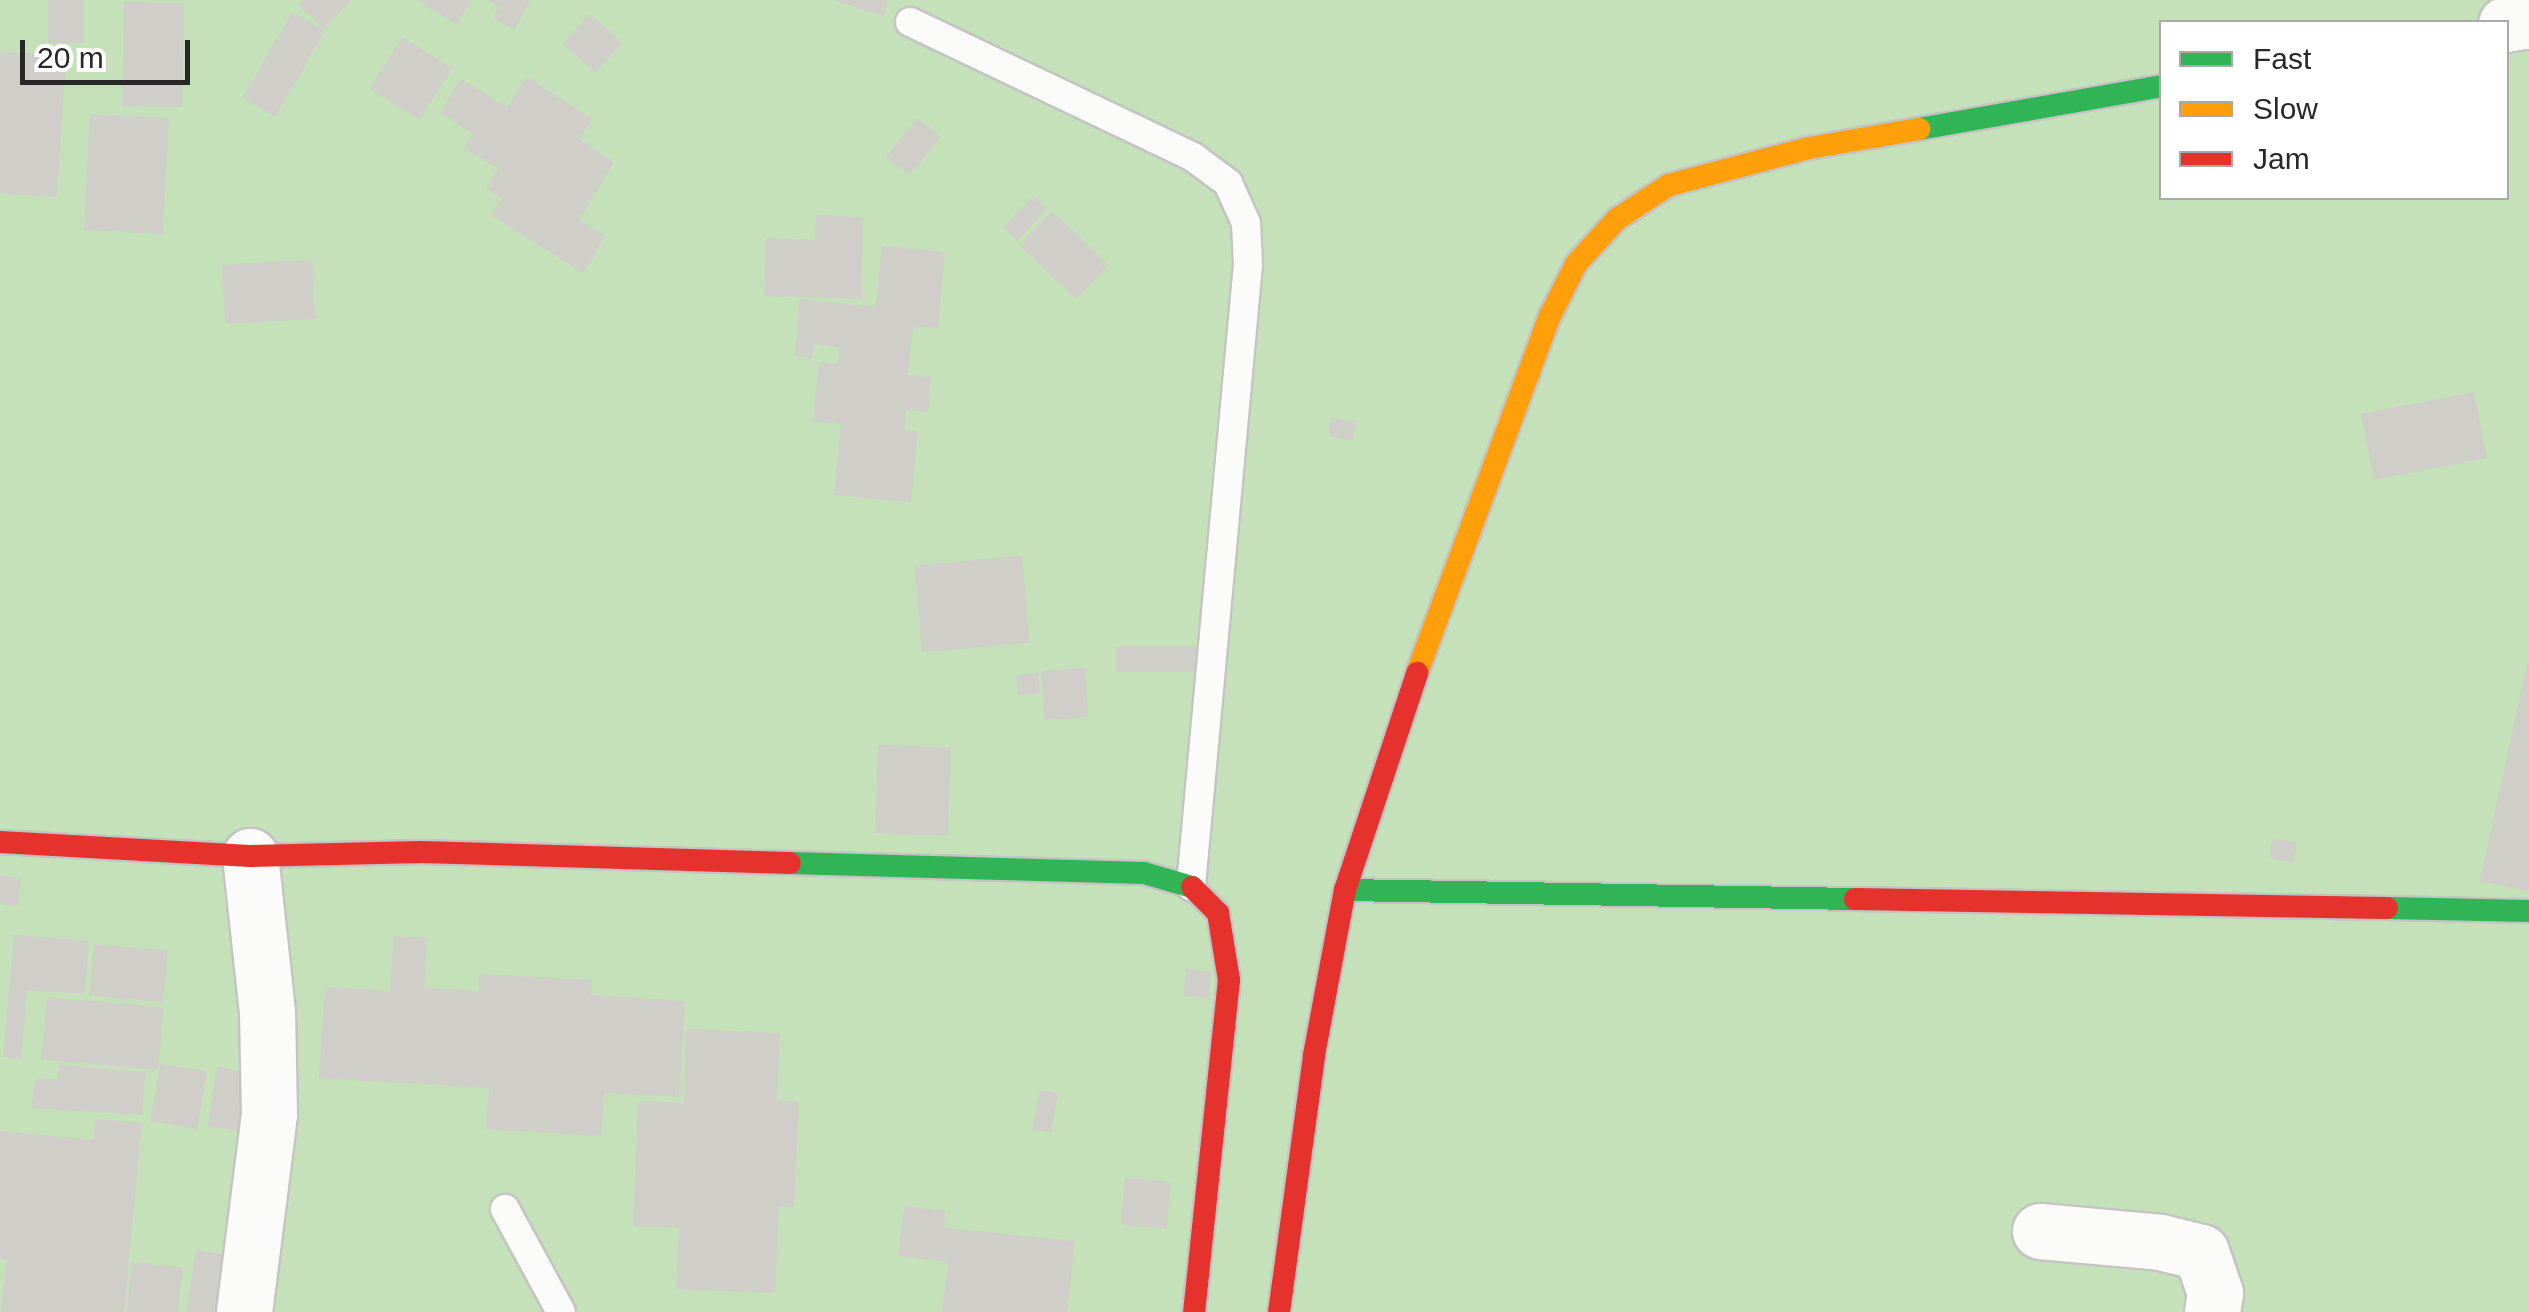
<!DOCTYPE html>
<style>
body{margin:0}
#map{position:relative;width:2529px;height:1312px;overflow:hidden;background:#e6e5de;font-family:Helvetica,sans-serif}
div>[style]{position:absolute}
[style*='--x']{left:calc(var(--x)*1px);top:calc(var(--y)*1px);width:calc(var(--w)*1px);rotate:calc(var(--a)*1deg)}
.green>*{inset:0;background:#c4e1b9}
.building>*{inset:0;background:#cfcec9;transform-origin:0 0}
.roads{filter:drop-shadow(2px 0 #c4c4c3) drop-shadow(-2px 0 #c4c4c3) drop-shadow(0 2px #c4c4c3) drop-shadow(0 -2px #c4c4c3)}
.lane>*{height:28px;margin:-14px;padding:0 14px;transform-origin:14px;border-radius:14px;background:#fbfbfa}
.street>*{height:55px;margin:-27.5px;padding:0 27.5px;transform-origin:27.5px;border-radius:27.5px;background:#fbfbfa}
.fast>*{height:22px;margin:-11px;padding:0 11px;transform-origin:11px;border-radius:11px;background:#30b455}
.slow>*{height:22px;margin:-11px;padding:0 11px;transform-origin:11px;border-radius:11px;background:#ff9f0a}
.jam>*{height:22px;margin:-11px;padding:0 11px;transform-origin:11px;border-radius:11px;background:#e5322d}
span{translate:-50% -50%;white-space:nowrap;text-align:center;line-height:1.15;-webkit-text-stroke:9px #fff;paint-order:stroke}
.legend{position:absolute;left:2159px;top:20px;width:350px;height:180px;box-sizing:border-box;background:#fff;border:2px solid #a9a9a9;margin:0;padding:12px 18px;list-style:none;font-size:30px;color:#282828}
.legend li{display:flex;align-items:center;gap:20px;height:50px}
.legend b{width:50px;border:2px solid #a9a9a9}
.scale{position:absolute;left:20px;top:40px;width:170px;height:45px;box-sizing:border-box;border:5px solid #282828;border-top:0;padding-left:12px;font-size:30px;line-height:35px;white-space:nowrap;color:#282828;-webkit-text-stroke:8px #fff;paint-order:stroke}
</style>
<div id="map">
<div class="green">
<i style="clip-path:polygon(evenodd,0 0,2529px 0,2529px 1312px,0 1312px,0 0,2162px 22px,2506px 22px,2506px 198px,2162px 198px,2162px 22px)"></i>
</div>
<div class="building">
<i style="left:48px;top:0;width:36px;height:43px"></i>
<i style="clip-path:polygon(303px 0,351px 0,324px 29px,298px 5px)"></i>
<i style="clip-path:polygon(417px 0,472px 0,457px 25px)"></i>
<i style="clip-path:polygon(487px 0,531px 0,514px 30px,493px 18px,499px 7px)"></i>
<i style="clip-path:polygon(833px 0,888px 0,884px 16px)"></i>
<i style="left:124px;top:2px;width:60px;height:104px;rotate:1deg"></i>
<i style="left:292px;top:12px;width:38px;height:99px;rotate:30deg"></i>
<i style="left:590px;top:14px;width:43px;height:40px;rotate:42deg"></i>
<i style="left:402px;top:37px;width:59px;height:61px;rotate:32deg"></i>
<i style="clip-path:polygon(0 52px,66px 55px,57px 197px,0 193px)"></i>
<i style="clip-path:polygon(526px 77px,593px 119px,579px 139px,614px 162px,579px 220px,606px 236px,583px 273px,491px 215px,502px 198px,486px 188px,498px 169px,464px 148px,473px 134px,440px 113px,461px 79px,507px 107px)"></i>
<i style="left:90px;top:114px;width:79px;height:116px;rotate:3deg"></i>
<i style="left:918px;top:118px;width:30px;height:50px;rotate:40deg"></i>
<i style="left:1033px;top:196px;width:19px;height:43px;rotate:43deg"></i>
<i style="left:1052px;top:211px;width:78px;height:47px;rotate:44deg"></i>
<i style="clip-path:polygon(816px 215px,863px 217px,861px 299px,764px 296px,766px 238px,815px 240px)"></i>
<i style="clip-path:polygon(882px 246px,945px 252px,938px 328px,913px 326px,908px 375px,931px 377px,928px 412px,906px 410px,904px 430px,918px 431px,911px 502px,834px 495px,841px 424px,813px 421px,819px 362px,837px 364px,839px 347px,814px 344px,812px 358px,795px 356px,800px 299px,876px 307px)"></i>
<i style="left:312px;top:260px;width:59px;height:90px;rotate:87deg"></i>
<i style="left:2474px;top:392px;width:67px;height:115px;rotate:79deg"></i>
<i style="left:1331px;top:418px;width:25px;height:19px;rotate:7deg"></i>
<i style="left:1022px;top:556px;width:87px;height:108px;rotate:85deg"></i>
<i style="left:1203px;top:646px;width:26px;height:87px;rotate:90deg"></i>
<i style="clip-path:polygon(2527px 663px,2529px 664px,2529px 891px,2480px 881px)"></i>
<i style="left:1085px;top:668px;width:49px;height:44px;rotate:86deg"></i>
<i style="left:1038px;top:673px;width:20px;height:22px;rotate:84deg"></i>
<i style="left:878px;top:745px;width:73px;height:88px;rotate:2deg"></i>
<i style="left:2272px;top:839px;width:25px;height:20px;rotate:9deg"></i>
<i style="clip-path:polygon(0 876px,21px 878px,18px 906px,0 904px)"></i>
<i style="clip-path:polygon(14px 935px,89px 941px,85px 994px,27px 990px,21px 1059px,3px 1057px)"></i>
<i style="clip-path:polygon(394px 936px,427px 938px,424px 988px,479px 991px,479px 974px,592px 980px,591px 995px,685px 1001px,679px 1097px,604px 1093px,601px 1136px,486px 1129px,489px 1088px,319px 1078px,325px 987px,390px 991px)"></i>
<i style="left:94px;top:944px;width:74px;height:52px;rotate:5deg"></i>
<i style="left:1186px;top:969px;width:25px;height:27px;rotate:5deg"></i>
<i style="left:47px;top:997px;width:117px;height:63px;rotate:5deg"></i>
<i style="clip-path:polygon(686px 1029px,780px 1033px,777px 1101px,799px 1102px,794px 1207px,779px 1206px,775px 1293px,676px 1289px,679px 1228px,633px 1226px,638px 1101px,684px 1103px)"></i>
<i style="left:160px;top:1064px;width:47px;height:58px;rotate:9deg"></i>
<i style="clip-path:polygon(59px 1065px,145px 1072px,142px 1115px,32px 1108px,35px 1078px,58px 1080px)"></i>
<i style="left:217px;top:1067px;width:40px;height:60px;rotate:9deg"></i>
<i style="left:1039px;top:1090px;width:19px;height:40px;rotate:9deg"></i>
<i style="clip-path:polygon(96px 1119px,142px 1123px,124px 1312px,1px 1312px,6px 1260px,0 1259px,0 1131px,94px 1140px)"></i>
<i style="left:1125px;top:1178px;width:46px;height:47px;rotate:5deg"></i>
<i style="clip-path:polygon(904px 1206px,946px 1211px,944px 1228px,1075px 1241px,1067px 1312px,942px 1312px,948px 1262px,898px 1256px)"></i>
<i style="left:196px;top:1250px;width:40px;height:63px;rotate:9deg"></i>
<i style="left:132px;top:1262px;width:51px;height:50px;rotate:6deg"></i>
</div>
<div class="roads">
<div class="lane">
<i style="--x:910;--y:22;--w:314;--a:25.5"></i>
<i style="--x:1193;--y:157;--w:44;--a:36.6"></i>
<i style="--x:1228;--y:183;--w:44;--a:65.8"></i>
<i style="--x:1246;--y:223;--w:41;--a:87.2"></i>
<i style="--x:1248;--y:264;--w:625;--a:95.24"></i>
<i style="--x:505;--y:1209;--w:117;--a:61.5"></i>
</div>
<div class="street">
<i style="--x:2506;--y:24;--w:23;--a:-10"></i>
<i style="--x:2040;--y:1231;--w:121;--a:5.2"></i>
<i style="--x:2160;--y:1242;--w:42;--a:13.7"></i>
<i style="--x:2201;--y:1252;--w:43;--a:71.1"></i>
<i style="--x:2215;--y:1293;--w:19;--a:99"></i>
<i style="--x:244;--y:1312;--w:200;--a:-82.8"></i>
<i style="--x:269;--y:1114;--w:102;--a:-91.1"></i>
<i style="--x:267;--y:1012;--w:157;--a:-96.2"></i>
</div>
<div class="fast">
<i style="--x:1919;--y:129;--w:247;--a:-10"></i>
<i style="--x:790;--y:863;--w:354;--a:1.6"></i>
<i style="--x:1144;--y:873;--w:50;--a:16.3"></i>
<i style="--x:1345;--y:890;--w:510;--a:1.01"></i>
<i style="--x:2387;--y:908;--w:142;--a:1.2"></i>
</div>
<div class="slow">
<i style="--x:1417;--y:673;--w:381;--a:-69.6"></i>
<i style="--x:1550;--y:316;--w:58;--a:-63.4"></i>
<i style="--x:1576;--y:264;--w:61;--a:-47.7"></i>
<i style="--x:1617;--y:219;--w:62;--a:-33.2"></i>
<i style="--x:1669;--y:185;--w:145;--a:-14.8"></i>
<i style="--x:1809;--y:148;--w:112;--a:-9.8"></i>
</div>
<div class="jam">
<i style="--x:0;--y:842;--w:250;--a:3.2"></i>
<i style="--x:250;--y:856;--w:171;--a:-1.3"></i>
<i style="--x:421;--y:852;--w:369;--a:1.7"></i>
<i style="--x:1192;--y:887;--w:37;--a:45"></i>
<i style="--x:1218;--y:913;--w:68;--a:80.7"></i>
<i style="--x:1229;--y:980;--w:334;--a:96"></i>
<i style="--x:1855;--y:899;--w:532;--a:0.97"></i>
<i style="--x:1279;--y:1312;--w:259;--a:-82.2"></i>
<i style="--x:1314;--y:1055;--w:168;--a:-79.4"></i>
<i style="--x:1345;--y:890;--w:229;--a:-71.6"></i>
</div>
</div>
<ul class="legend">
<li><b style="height:12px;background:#30b455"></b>Fast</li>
<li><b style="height:12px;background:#ff9f0a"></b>Slow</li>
<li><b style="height:12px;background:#e5322d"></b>Jam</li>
</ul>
<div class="scale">20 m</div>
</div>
